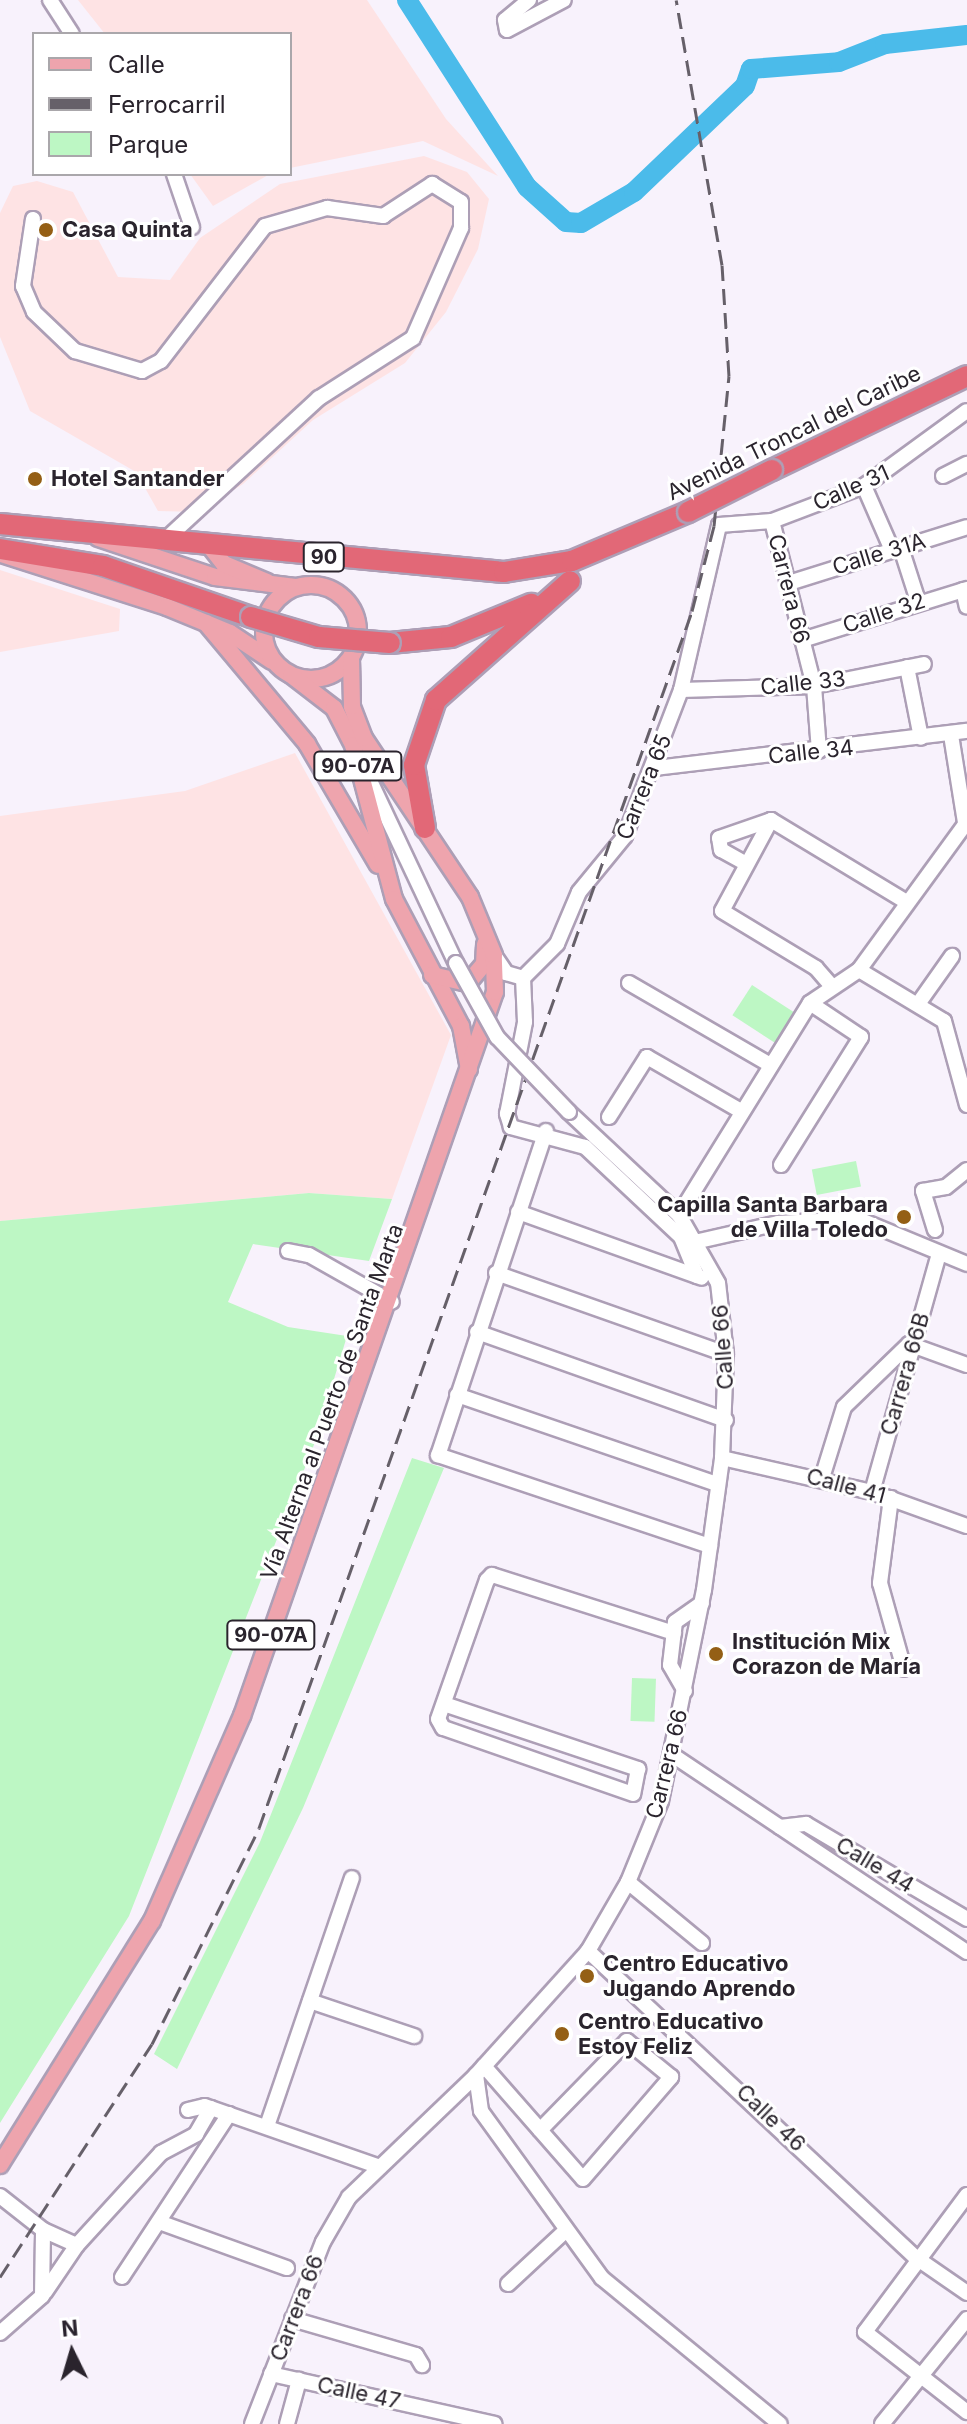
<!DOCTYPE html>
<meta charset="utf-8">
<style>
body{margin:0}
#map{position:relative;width:967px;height:2424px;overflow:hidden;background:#f8f2fc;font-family:Inter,sans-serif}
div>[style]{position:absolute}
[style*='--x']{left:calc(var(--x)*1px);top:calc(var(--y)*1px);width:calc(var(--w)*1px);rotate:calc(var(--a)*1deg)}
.industrial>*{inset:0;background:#fee3e4}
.green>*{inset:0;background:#bdf7c4;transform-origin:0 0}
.river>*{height:20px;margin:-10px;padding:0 10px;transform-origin:10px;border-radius:10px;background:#4bbbea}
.roads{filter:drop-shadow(2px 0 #ad9fb6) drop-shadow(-2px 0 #ad9fb6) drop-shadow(0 2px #ad9fb6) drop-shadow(0 -2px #ad9fb6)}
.minor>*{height:14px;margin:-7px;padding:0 7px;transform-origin:7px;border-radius:7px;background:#fff}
.major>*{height:16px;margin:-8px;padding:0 8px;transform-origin:8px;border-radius:8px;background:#eea4ad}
.major>.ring{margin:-8px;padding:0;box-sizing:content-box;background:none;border:16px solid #eea4ad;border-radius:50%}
.highway>*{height:20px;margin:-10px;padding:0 10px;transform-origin:10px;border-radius:10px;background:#e26877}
.rail>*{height:3px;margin-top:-1.5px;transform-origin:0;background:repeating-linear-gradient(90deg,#666069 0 16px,transparent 0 24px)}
.bridges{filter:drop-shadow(2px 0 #ad9fb6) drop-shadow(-2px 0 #ad9fb6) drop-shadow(0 2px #ad9fb6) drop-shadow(0 -2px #ad9fb6)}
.minor-bridge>*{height:14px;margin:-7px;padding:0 7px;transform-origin:7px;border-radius:7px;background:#fff}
.highway-bridge>*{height:20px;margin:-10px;padding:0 10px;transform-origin:10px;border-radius:10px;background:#e26877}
.dots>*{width:22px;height:22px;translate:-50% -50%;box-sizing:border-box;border:4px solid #fff;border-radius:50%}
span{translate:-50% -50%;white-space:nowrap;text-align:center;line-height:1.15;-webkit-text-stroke:6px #fff;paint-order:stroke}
.shield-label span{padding:2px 6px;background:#fff;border:2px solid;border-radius:6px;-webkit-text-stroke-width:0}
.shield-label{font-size:20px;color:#2a242d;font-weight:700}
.poi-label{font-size:22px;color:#2a242d;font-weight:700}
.left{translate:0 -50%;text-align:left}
.right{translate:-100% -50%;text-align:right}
.street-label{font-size:22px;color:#2a242d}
.legend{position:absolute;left:32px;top:32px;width:260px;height:144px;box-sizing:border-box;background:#fff;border:2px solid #aaa7ab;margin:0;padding:10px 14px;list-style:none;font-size:24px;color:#2a242d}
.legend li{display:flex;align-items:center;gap:16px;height:40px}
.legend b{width:40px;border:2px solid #aaa7ab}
.north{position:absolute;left:32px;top:2312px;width:80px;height:80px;-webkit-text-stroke:6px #fff;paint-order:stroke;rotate:355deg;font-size:22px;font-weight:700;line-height:32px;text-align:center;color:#2a242d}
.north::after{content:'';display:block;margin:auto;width:28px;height:36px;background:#2a242d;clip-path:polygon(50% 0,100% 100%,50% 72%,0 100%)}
</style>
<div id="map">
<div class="industrial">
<i style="clip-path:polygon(78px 0,367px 0,446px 119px,498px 176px,423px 141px,290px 168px,290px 34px,105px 34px)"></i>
<i style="clip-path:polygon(424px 156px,467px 172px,489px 199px,478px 249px,446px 312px,405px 363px,313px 420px,243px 484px,199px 512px,158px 511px,136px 472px,30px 411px,0 337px,0 213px,13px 186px,37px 181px,73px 192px,118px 277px,170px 280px,200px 238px,280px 184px)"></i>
<i style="clip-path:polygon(190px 174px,270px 174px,213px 206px)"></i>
<i style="clip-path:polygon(0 570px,120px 609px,119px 631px,0 652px)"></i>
<i style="clip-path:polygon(295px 753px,451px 1035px,392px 1199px,309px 1193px,0 1221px,0 816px,185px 791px)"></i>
</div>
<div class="green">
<i style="left:752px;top:985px;width:51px;height:36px;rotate:33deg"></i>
<i style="left:856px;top:1161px;width:26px;height:45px;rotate:79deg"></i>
<i style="clip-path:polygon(309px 1193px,392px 1199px,369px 1261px,253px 1244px,228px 1302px,288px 1327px,347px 1336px,315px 1442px,129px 1916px,0 2123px,0 1221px)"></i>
<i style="clip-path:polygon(412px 1458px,444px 1468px,303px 1808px,177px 2069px,154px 2054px,260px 1842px)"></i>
<i style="left:632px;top:1678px;width:24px;height:43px;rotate:2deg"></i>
</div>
<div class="river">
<i style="--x:407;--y:0;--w:222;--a:57.3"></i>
<i style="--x:527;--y:187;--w:52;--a:41.9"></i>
<i style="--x:566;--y:222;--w:15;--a:4"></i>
<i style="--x:581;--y:223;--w:61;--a:-30.3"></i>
<i style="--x:634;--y:192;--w:153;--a:-43.7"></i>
<i style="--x:745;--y:86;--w:18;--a:-71"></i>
<i style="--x:751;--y:69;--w:88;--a:-4.5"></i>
<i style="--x:839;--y:62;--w:49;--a:-21.4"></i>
<i style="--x:885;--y:44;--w:82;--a:-6.3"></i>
</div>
<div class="roads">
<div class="minor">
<i style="--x:50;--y:0;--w:40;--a:57.1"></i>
<i style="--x:529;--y:0;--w:31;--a:140"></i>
<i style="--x:505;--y:20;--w:10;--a:79"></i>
<i style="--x:507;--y:30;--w:64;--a:-27.8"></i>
<i style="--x:174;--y:174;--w:56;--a:71.2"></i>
<i style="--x:33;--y:219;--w:68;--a:98.5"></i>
<i style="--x:23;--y:286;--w:28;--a:67"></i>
<i style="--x:34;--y:312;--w:57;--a:43.6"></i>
<i style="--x:75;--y:351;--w:70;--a:16.6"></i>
<i style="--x:142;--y:371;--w:21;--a:-28"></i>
<i style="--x:161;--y:361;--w:170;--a:-52.4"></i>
<i style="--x:265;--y:226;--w:65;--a:-16.2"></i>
<i style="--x:327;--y:208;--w:57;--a:8.1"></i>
<i style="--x:383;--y:216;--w:59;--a:-33.1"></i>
<i style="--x:432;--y:184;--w:34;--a:32"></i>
<i style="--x:461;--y:202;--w:26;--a:90"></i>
<i style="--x:461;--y:228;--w:120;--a:113.6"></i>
<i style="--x:413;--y:338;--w:112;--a:147.4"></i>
<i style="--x:319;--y:398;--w:212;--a:137.3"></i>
<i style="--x:943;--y:476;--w:27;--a:-27"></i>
<i style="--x:864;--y:486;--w:70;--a:66.4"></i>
<i style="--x:772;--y:521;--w:170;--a:75.7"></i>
<i style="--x:814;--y:686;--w:65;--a:85.6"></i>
<i style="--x:901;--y:548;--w:56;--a:72.2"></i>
<i style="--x:792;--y:582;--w:183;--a:-17.4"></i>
<i style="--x:963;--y:590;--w:17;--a:77"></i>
<i style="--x:802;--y:640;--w:173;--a:-17.2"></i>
<i style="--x:907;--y:667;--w:72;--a:78.8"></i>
<i style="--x:681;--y:690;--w:133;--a:-1.7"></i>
<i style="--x:814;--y:686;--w:112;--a:-11.3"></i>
<i style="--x:951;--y:735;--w:88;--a:80.9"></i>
<i style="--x:655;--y:768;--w:314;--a:-6.8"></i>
<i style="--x:365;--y:770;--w:213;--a:64.8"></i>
<i style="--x:771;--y:820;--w:103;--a:118.3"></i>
<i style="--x:722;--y:911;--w:110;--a:31.2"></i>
<i style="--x:816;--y:968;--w:21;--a:49"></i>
<i style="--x:771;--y:820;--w:157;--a:31.2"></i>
<i style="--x:743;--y:862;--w:25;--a:-151"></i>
<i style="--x:721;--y:850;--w:12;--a:-99"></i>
<i style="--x:719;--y:838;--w:55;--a:-19.1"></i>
<i style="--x:494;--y:955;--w:22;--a:56"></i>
<i style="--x:506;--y:973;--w:18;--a:16"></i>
<i style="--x:859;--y:970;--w:99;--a:31"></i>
<i style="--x:944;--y:1021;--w:87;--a:74.7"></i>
<i style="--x:629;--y:983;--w:162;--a:30.1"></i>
<i style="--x:918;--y:1004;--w:59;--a:-54.7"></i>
<i style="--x:609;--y:1117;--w:71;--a:-57.7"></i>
<i style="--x:647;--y:1057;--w:108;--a:29.9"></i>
<i style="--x:546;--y:1131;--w:342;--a:108.4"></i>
<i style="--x:438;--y:1455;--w:287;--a:18.5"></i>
<i style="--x:781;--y:1165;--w:151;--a:-58"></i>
<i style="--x:861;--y:1037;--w:61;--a:-146.3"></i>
<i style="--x:518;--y:1212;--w:195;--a:19.7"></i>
<i style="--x:679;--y:1215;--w:249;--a:-58.3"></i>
<i style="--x:810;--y:1003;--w:59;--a:-34"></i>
<i style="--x:859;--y:970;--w:183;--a:-53.9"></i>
<i style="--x:935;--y:1230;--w:41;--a:-107.1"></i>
<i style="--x:923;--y:1191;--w:23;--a:-10"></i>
<i style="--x:946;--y:1187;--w:27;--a:-39"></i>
<i style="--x:699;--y:1241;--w:81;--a:-12.8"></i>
<i style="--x:778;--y:1223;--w:80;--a:-2.9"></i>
<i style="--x:858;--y:1219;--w:118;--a:22.4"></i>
<i style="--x:288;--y:1251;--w:21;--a:11"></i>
<i style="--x:309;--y:1255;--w:95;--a:29.5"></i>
<i style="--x:496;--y:1273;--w:244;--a:19.4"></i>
<i style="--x:697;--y:1276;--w:42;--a:-112.3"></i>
<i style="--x:681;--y:1237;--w:132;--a:-136.8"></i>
<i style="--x:585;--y:1147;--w:77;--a:-164.9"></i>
<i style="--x:511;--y:1127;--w:14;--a:-107"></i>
<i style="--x:507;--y:1114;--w:94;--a:-78.9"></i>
<i style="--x:525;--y:1022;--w:44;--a:-92.6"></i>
<i style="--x:523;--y:978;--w:48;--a:-45"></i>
<i style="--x:557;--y:944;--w:56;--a:-67.1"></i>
<i style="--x:579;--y:892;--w:72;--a:-50.6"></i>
<i style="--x:625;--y:836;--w:156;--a:-69"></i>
<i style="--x:681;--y:690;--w:169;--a:-77"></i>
<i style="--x:719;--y:525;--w:53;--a:-4.3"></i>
<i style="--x:772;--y:521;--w:98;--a:-20.8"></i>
<i style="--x:864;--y:486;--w:127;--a:-36.1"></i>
<i style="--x:477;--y:1332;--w:264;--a:19.5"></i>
<i style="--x:457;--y:1395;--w:275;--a:18.9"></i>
<i style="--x:722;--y:1458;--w:154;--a:12.8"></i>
<i style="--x:872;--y:1492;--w:101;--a:19.7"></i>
<i style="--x:822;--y:1478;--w:74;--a:-72.8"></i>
<i style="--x:844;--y:1407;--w:91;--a:-44.1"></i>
<i style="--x:909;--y:1344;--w:62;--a:19.9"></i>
<i style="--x:872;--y:1492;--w:244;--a:-74.3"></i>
<i style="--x:891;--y:1498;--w:86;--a:97.4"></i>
<i style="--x:880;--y:1583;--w:89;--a:74.4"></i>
<i style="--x:685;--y:1691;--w:30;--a:-120"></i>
<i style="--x:670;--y:1665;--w:43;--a:-83.4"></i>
<i style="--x:675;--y:1622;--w:33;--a:-35"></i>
<i style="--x:444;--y:1704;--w:205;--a:18.5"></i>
<i style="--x:638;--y:1769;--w:25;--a:101"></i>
<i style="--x:633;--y:1794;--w:201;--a:-160.8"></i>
<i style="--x:443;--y:1728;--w:10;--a:-119"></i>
<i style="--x:438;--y:1719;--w:147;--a:-70.6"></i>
<i style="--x:487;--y:1580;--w:7;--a:-45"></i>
<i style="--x:492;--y:1575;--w:191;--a:17.7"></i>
<i style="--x:671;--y:1754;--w:356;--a:33.8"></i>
<i style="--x:780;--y:1827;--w:26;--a:-7"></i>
<i style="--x:806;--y:1824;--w:187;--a:30.5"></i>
<i style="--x:628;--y:1882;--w:96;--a:39.5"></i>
<i style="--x:588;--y:1951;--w:448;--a:43.1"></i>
<i style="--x:915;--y:2257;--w:63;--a:34.7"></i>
<i style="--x:310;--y:2001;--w:110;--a:18.6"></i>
<i style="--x:484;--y:2066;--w:85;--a:48.8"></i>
<i style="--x:540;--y:2130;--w:65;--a:48.7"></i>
<i style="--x:583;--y:2179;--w:135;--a:-49.2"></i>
<i style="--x:671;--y:2077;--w:57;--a:-140.7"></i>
<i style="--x:627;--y:2041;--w:124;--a:134.3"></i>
<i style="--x:476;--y:2075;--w:36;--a:82"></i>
<i style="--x:481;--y:2111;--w:206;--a:54.1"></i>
<i style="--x:602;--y:2278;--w:230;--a:39.4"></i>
<i style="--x:188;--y:2110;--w:17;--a:-13"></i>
<i style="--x:205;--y:2106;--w:185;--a:19.2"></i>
<i style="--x:267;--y:2126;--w:262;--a:-71.1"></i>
<i style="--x:967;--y:2195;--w:171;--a:126.7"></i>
<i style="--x:865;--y:2332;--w:130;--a:38.1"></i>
<i style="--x:0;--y:2196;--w:55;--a:38.3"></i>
<i style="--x:43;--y:2230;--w:37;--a:24"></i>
<i style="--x:77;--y:2245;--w:125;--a:-47.6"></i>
<i style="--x:161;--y:2153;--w:40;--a:-28"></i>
<i style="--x:196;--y:2134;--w:30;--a:-60"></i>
<i style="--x:159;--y:2222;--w:136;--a:19.8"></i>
<i style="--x:122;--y:2277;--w:195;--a:-56.7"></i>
<i style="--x:508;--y:2284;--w:76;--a:-42.9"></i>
<i style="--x:45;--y:2292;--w:57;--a:-55.8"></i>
<i style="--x:292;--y:2319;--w:129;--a:16.2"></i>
<i style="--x:416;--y:2355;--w:12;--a:59"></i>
<i style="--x:0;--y:2333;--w:56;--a:-41.4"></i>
<i style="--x:42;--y:2296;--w:66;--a:-89.1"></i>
<i style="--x:271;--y:2374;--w:229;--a:12.6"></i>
<i style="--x:252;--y:2424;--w:195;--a:-68.7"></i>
<i style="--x:323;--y:2242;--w:52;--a:-60"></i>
<i style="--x:349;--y:2197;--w:176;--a:-43.8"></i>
<i style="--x:476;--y:2075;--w:167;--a:-47.9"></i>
<i style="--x:588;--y:1951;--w:80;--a:-59.9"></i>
<i style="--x:628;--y:1882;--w:87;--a:-67.8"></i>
<i style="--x:661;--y:1801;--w:215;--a:-78.5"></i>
<i style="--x:704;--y:1590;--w:133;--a:-82.2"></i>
<i style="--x:722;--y:1458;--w:104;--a:-87.8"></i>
<i style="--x:726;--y:1354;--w:71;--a:-96.4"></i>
<i style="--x:718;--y:1283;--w:78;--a:-119.8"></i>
<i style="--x:679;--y:1215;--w:151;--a:-136.9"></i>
<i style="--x:287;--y:2424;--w:46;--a:-74.7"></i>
<i style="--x:882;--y:2424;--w:135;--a:-51"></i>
</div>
<div class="major">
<i style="--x:98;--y:538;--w:123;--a:18.4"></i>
<i style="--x:215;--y:577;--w:81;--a:7.1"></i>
<i style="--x:209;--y:545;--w:24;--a:52"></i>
<i style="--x:224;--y:564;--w:47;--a:22.7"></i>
<i style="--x:1;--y:554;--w:174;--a:17.7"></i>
<i style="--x:167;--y:607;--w:68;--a:22.4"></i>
<i style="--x:230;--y:633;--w:50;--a:33.7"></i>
<i class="ring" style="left:264px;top:585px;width:78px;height:78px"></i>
<i style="--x:206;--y:623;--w:158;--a:50.1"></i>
<i style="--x:307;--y:744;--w:140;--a:59.6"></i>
<i style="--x:291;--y:675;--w:54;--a:37.5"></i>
<i style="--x:334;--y:708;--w:42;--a:62.8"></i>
<i style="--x:353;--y:745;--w:159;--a:75.1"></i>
<i style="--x:394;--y:899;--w:144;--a:62.2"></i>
<i style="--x:461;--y:1026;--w:44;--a:79.5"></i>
<i style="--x:432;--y:975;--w:37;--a:13"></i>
<i style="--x:468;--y:983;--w:25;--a:-50"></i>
<i style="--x:484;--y:964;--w:20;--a:-87"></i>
<i style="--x:0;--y:2165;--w:287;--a:-58.1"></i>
<i style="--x:152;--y:1921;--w:224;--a:-66.3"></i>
<i style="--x:242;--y:1716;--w:767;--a:-70.74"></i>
<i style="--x:495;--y:992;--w:37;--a:-92"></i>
<i style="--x:494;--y:955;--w:63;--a:-112.5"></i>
<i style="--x:470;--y:897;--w:191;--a:-123.7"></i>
<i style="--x:364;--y:738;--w:34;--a:-111"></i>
<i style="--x:352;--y:706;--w:47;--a:-91.2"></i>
</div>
<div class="highway">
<i style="--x:772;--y:470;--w:216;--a:-25.7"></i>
<i style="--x:0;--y:524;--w:506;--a:5.44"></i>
<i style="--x:504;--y:572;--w:69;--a:-9.2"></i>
<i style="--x:572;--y:561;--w:126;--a:-22.9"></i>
<i style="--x:0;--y:549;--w:104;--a:9.4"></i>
<i style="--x:103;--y:566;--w:157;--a:19"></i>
<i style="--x:390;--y:643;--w:61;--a:-5.6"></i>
<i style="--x:451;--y:637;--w:87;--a:-22.4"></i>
<i style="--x:425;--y:828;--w:64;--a:-99.9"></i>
<i style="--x:414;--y:765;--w:69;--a:-71.3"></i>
<i style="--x:436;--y:700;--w:179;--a:-41.6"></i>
</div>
</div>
<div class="rail">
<i style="--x:0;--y:2277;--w:278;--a:-56.9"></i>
<i style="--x:152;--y:2044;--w:241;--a:-63.6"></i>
<i style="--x:259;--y:1828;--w:1292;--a:-70.41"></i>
<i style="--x:692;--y:611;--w:88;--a:-75.5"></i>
<i style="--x:714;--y:526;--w:151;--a:-84.3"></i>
<i style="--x:729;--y:376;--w:111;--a:-93.6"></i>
<i style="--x:722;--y:265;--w:269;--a:-99.8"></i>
</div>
<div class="bridges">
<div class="minor-bridge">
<i style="--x:456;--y:963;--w:85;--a:61"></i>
<i style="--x:497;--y:1037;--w:104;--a:46.2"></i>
</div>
<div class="highway-bridge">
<i style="--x:688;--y:512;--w:94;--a:-26.6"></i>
<i style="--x:251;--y:617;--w:71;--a:16.4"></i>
<i style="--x:319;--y:637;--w:71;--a:4.8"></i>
</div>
</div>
<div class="dots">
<i style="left:46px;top:230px;background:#945f15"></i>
<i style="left:35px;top:479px;background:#945f15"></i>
<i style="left:904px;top:1217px;background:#945f15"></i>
<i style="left:716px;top:1654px;background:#945f15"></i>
<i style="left:587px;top:1976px;background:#945f15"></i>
<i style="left:562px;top:2034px;background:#945f15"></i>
</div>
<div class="shield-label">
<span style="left:324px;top:557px">90</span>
<span style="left:358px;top:766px">90-07A</span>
<span style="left:271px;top:1635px">90-07A</span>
</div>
<div class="poi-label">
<span class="left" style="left:62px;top:230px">Casa Quinta</span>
<span class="left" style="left:51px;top:479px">Hotel Santander</span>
<span class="right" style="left:888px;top:1217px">Capilla Santa Barbara<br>de Villa Toledo</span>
<span class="left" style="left:732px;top:1654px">Institución Mix<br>Corazon de María</span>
<span class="left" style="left:603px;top:1976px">Centro Educativo<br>Jugando Aprendo</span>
<span class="left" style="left:578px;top:2034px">Centro Educativo<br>Estoy Feliz</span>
</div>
<div class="street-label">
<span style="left:794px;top:433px;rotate:-26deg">Avenida Troncal del Caribe</span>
<span style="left:851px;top:488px;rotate:-24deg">Calle 31</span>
<span style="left:879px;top:554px;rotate:-17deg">Calle 31A</span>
<span style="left:789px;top:589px;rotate:76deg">Carrera 66</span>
<span style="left:884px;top:613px;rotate:-18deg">Calle 32</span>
<span style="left:803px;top:683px;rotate:-6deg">Calle 33</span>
<span style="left:811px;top:752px;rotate:-6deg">Calle 34</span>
<span style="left:644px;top:787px;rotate:-68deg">Carrera 65</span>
<span style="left:723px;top:1347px;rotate:-94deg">Calle 66</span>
<span style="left:905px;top:1374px;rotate:-74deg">Carrera 66B</span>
<span style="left:332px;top:1402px;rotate:-70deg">Vía Alterna al Puerto de Santa Marta</span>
<span style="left:846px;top:1486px;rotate:15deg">Calle 41</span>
<span style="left:667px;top:1764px;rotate:-76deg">Carrera 66</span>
<span style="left:875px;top:1865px;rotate:31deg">Calle 44</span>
<span style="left:771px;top:2118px;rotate:44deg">Calle 46</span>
<span style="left:297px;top:2308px;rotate:-69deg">Carrera 66</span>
<span style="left:359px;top:2393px;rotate:12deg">Calle 47</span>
</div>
<ul class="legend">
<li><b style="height:10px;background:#eea4ad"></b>Calle</li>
<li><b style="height:10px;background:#666069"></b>Ferrocarril</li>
<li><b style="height:22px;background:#bdf7c4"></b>Parque</li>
</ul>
<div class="north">N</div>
</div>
